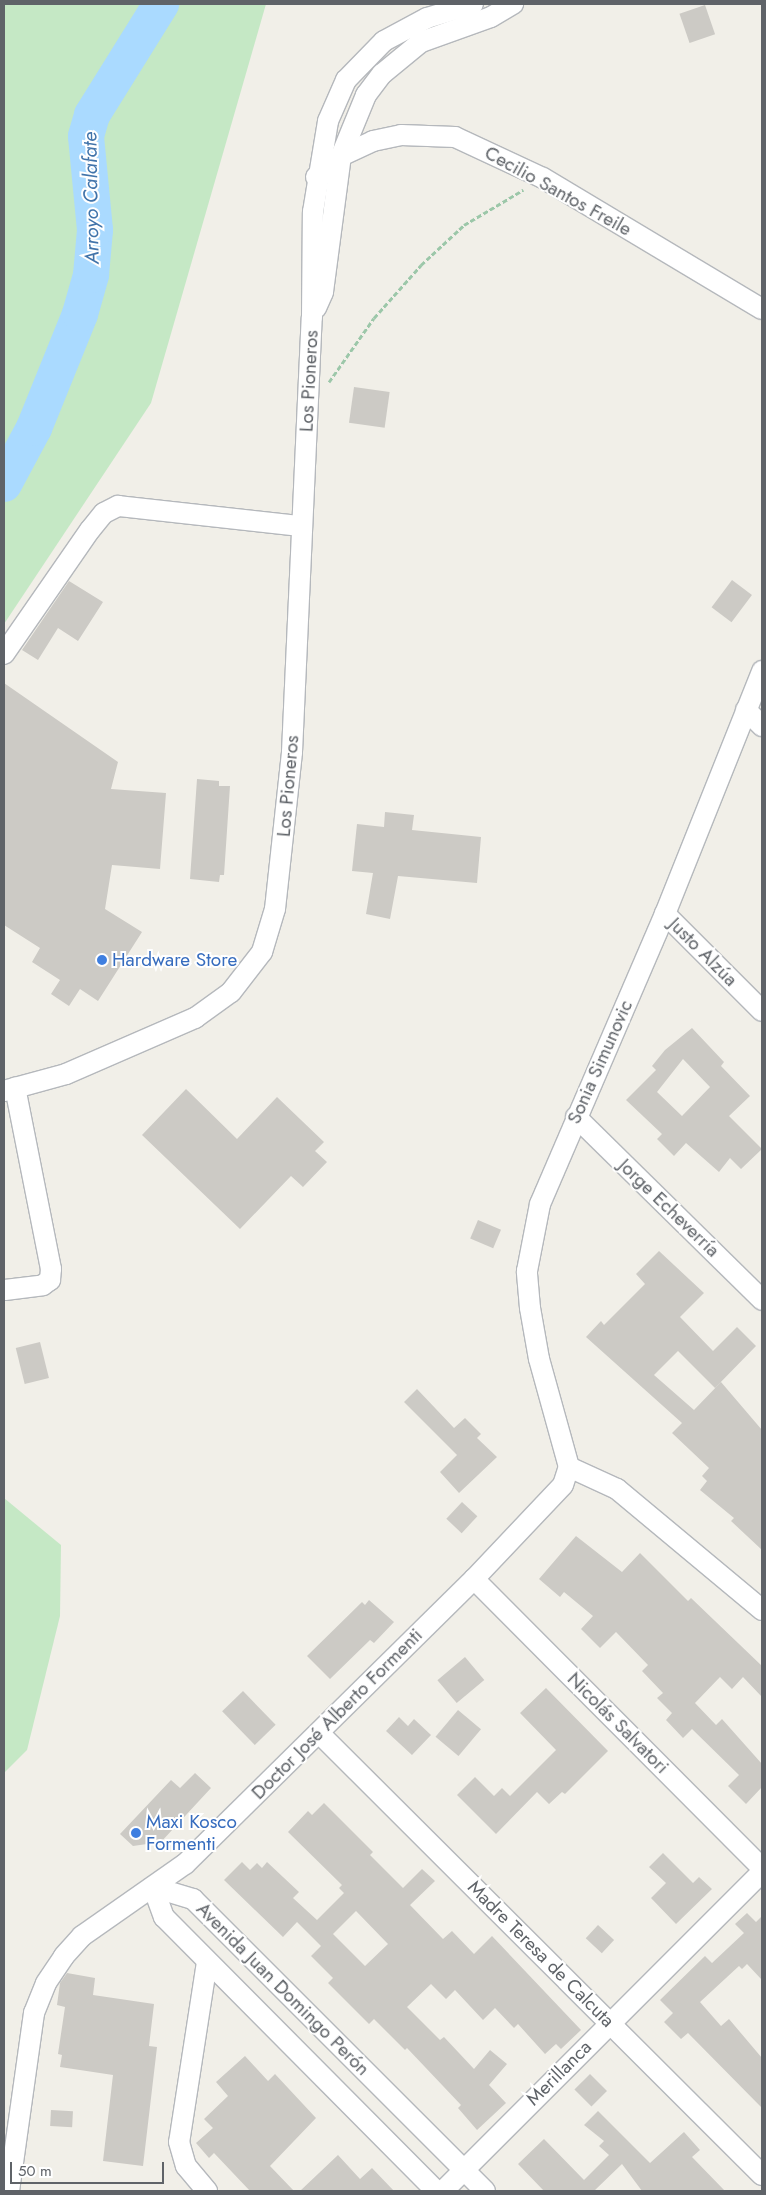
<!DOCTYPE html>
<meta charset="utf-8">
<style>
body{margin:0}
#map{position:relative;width:766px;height:2195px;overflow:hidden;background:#f1efe8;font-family:Jost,sans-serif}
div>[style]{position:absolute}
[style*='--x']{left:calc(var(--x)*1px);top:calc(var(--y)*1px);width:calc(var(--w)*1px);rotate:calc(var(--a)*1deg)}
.green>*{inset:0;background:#c5e8c5}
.river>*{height:36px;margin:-18px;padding:0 18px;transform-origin:18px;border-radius:18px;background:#aadaff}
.building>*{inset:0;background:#cccac5;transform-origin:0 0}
.path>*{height:3px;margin-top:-1.5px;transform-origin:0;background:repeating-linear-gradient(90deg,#9cc7a9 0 5px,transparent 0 7.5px)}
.roads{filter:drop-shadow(1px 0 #b5b8bc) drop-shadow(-1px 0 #b5b8bc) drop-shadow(0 1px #b5b8bc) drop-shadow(0 -1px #b5b8bc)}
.minor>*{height:20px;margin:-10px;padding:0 10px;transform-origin:10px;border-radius:10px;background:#fff}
.dots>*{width:14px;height:14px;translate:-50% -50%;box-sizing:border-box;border:2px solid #fff;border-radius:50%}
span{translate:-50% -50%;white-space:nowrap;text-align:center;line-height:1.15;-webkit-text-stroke:4px #fff;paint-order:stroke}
.street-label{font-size:19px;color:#5f6368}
.shop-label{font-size:19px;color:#366cbe}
.left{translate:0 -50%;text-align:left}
.water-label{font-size:20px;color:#4174aa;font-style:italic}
.frame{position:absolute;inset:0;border:5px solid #5f6368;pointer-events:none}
.scale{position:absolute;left:10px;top:2162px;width:154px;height:22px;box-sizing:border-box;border:2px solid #5f6368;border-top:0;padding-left:6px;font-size:15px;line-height:18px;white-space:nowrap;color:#5f6368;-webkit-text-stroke:4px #fff;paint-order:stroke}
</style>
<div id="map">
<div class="green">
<i style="clip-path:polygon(4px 4px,266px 4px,151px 403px,4px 624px)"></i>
<i style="clip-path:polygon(4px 1498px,61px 1545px,60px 1616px,27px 1750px,4px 1773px)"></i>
</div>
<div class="river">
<i style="--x:4;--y:484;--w:64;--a:-61.8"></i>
<i style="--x:34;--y:428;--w:123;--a:-68"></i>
<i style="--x:80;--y:314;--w:41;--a:-74.2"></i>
<i style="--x:91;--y:275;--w:45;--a:-84.9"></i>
<i style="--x:95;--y:230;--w:94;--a:-95.5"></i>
<i style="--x:86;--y:136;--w:22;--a:-74"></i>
<i style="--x:92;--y:115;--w:131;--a:-58.1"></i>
</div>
<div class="building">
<i style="left:705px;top:5px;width:31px;height:27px;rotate:71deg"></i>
<i style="left:354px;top:387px;width:36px;height:36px;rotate:8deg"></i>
<i style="left:732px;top:580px;width:25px;height:34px;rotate:37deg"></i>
<i style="clip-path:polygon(69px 581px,103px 602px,78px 641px,58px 628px,38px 660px,22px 650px)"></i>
<i style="clip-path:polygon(4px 683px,118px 762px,111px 789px,166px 793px,160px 869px,112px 865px,105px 909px,142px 932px,98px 1001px,80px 989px,69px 1006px,51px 994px,60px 980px,32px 962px,40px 948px,4px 925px)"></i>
<i style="clip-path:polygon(197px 779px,219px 781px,219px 786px,230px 786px,224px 875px,220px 875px,219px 882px,190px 879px)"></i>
<i style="clip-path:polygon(385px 812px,414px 815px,412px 830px,481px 837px,477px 883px,398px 876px,390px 919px,366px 914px,373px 873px,352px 871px,357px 824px,384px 827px)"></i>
<i style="clip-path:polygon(evenodd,692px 1028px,724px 1062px,721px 1066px,750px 1096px,729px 1116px,762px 1149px,741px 1169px,730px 1158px,719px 1172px,686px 1143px,674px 1156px,657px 1139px,662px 1134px,626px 1100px,656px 1070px,652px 1066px,665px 1050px,692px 1028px,683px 1059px,710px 1087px,682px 1116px,657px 1092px,683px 1059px)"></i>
<i style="clip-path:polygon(186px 1089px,237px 1139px,277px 1097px,324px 1142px,315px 1151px,327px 1162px,303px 1187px,291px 1176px,240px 1229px,142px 1135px)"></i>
<i style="left:478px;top:1220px;width:25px;height:20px;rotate:23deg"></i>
<i style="clip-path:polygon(659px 1251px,704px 1293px,680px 1317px,713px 1351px,737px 1327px,756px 1346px,715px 1388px,678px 1351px,654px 1375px,694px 1410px,721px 1382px,762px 1430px,762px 1550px,731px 1521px,734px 1518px,700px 1490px,707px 1481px,702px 1476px,709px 1468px,672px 1433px,682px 1423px,586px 1337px,601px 1321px,604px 1325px,645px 1284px,636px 1274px)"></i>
<i style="left:40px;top:1342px;width:37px;height:25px;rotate:76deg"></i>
<i style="clip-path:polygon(417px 1389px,454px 1428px,465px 1418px,481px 1434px,477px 1438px,497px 1457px,459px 1493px,440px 1472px,457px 1455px,404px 1402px)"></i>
<i style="left:462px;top:1502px;width:21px;height:23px;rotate:43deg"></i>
<i style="clip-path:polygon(576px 1536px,622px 1572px,640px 1553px,688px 1601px,691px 1598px,762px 1666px,762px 1697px,743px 1677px,732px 1689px,720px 1677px,695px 1703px,716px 1725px,722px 1719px,762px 1764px,762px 1787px,746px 1804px,728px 1786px,739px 1775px,692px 1729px,683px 1738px,666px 1720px,672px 1713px,657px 1698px,663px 1693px,642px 1671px,648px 1665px,616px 1632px,600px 1648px,581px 1629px,593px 1616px,564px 1592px,560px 1597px,539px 1579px)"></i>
<i style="clip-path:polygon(369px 1600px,394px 1622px,374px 1643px,370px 1640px,330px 1679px,307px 1656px,362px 1602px,365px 1605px)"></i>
<i style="left:465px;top:1657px;width:30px;height:36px;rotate:50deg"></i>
<i style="clip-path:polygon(546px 1688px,608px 1751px,565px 1794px,562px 1792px,549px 1804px,537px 1792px,496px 1834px,457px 1795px,475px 1777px,494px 1796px,502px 1788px,510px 1796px,556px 1750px,520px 1713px)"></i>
<i style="left:243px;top:1691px;width:47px;height:29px;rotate:46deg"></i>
<i style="left:458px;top:1710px;width:30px;height:35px;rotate:40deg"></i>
<i style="clip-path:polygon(399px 1717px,408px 1726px,414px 1719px,431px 1735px,412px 1755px,386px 1731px)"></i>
<i style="clip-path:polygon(195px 1773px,211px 1788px,161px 1842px,133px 1846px,120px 1834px,171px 1780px,180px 1788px)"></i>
<i style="clip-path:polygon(evenodd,324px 1803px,373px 1852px,370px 1855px,403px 1888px,422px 1869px,435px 1881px,410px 1905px,443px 1939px,452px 1931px,474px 1954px,492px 1936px,581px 2030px,561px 2049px,556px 2044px,545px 2054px,518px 2024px,514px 2028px,495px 2008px,483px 2020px,455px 1990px,446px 1999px,431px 1984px,407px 2007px,440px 2040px,444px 2037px,474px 2069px,490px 2050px,507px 2064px,489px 2085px,506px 2103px,477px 2130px,458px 2108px,461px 2105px,407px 2048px,405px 2050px,374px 2019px,369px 2024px,328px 1983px,333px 1978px,311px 1956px,321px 1946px,297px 1922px,283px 1937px,224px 1880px,242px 1862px,250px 1870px,257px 1863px,262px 1868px,267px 1862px,299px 1892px,293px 1898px,317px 1920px,344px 1893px,339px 1888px,342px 1885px,288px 1832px,308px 1811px,312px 1815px,324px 1803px,356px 1911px,388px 1944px,365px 1966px,333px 1934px,356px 1911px)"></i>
<i style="clip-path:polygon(663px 1853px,693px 1883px,699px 1877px,712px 1889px,676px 1924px,651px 1898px,666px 1883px,649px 1867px)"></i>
<i style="clip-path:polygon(747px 1913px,756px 1922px,762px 1916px,762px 1980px,747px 1964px,742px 1969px,739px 1966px,700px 2002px,721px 2026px,729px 2019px,762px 2058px,762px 2108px,688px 2033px,681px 2039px,664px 2022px,673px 2013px,660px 2000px,705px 1956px,712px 1963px,744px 1933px,735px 1924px)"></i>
<i style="left:598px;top:1925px;width:22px;height:18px;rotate:43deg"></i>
<i style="clip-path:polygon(67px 1973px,95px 1978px,93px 1995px,154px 2004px,149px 2046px,157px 2047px,143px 2166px,103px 2161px,113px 2075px,60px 2067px,62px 2055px,58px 2054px,65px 2007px,57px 2005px,60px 1983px)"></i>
<i style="clip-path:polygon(245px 2056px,268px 2081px,275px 2074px,316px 2118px,270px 2166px,294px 2191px,250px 2191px,214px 2153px,209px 2158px,196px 2143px,213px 2128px,204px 2119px,228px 2096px,216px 2082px)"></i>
<i style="left:590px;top:2074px;width:24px;height:22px;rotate:45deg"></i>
<i style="left:51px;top:2110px;width:22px;height:16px;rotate:3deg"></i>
<i style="clip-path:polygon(598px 2111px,650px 2163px,684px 2132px,700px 2150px,692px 2157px,725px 2191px,642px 2191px,622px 2164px,594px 2191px,544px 2191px,518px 2164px,544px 2139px,584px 2180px,609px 2155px,599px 2146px,604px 2141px,584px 2125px)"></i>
<i style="clip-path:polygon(338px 2155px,360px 2179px,372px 2168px,394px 2191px,300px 2191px)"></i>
</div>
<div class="path">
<i style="--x:329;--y:382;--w:78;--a:-54.9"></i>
<i style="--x:374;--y:318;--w:71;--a:-48.4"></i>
<i style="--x:421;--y:265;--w:59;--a:-42.9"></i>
<i style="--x:464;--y:225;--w:69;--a:-30.7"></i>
</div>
<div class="roads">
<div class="minor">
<i style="--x:316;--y:177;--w:33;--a:-40"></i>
<i style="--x:341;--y:156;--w:35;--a:-25"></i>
<i style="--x:373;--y:141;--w:29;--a:-12"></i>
<i style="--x:401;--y:135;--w:54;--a:2.1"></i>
<i style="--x:455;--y:137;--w:97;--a:25"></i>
<i style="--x:543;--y:178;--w:255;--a:30.9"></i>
<i style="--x:316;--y:308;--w:17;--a:-66"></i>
<i style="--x:323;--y:292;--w:137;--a:-82.5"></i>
<i style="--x:341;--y:156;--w:66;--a:-67.7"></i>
<i style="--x:366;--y:95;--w:26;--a:-53"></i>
<i style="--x:382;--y:74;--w:50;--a:-39.4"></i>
<i style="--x:421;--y:42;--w:74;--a:-19.7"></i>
<i style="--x:491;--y:17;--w:26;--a:-31"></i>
<i style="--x:4;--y:654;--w:151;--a:-55.3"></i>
<i style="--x:90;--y:530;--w:22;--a:-51"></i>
<i style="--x:104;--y:513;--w:16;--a:-27"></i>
<i style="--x:118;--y:506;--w:183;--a:6.3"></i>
<i style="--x:746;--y:710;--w:23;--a:45"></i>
<i style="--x:665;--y:914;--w:137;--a:45"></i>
<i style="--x:4;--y:1091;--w:64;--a:-15.3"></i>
<i style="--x:66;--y:1074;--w:141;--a:-23.5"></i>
<i style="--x:195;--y:1018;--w:44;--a:-35.8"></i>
<i style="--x:231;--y:992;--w:51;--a:-52.2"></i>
<i style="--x:262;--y:952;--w:45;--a:-73.2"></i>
<i style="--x:275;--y:909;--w:158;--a:-83.8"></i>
<i style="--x:292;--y:752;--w:435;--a:-87.4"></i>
<i style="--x:312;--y:317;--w:105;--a:-89.5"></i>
<i style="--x:313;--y:212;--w:92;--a:-80.6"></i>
<i style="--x:328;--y:121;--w:45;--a:-66.3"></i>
<i style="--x:346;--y:80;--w:54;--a:-45.7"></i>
<i style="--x:384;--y:41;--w:49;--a:-28.1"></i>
<i style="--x:427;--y:18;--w:48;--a:-16.9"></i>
<i style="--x:576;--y:1117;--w:261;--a:44.5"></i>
<i style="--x:5;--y:1290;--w:38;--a:-7"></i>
<i style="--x:43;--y:1285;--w:9;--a:-36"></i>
<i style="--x:50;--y:1280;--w:11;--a:-85"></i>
<i style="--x:51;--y:1269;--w:185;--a:-101.2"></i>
<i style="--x:569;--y:1467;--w:112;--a:-105.5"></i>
<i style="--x:539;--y:1359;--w:52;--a:-100"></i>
<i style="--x:530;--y:1308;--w:37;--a:-95"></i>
<i style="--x:527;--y:1271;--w:68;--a:-79"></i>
<i style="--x:540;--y:1204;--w:316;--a:-66.7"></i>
<i style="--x:665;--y:914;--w:262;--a:-68.2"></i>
<i style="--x:569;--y:1467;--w:53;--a:24.6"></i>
<i style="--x:617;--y:1489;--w:189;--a:39.8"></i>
<i style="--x:474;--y:1579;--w:408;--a:45.1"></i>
<i style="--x:319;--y:1733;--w:626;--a:44.94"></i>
<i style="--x:153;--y:1887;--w:42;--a:16.7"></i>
<i style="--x:193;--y:1899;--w:413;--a:45"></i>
<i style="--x:153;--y:1887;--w:32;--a:70"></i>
<i style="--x:164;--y:1917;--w:386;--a:45.2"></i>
<i style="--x:207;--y:1962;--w:182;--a:98.8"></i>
<i style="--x:179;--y:2142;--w:25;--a:74"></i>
<i style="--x:186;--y:2166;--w:33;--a:50"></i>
<i style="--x:9;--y:2191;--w:180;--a:-82"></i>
<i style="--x:34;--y:2013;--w:32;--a:-68"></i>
<i style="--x:46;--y:1983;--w:32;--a:-56"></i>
<i style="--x:64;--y:1956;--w:27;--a:-48"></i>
<i style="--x:82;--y:1936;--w:126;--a:-35"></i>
<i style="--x:185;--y:1864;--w:406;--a:-44.6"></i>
<i style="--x:474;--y:1579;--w:129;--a:-46.6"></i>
<i style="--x:563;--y:1485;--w:19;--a:-72"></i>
<i style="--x:443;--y:2191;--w:451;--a:-45"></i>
</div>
</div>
<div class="dots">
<i style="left:102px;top:960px;background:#3f7fe0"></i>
<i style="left:136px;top:1833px;background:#3f7fe0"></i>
</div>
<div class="street-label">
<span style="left:558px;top:191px;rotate:29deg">Cecilio Santos Freile</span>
<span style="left:309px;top:381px;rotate:-87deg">Los Pioneros</span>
<span style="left:288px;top:786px;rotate:-85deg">Los Pioneros</span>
<span style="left:703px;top:952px;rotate:45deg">Justo Alzúa</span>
<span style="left:600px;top:1062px;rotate:-66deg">Sonia Simunovic</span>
<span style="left:669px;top:1208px;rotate:44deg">Jorge Echeverría</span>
<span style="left:337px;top:1714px;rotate:-45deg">Doctor José Alberto Formenti</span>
<span style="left:618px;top:1723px;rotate:45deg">Nicolás Salvatori</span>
<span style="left:541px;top:1954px;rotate:45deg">Madre Teresa de Calcuta</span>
<span style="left:283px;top:1989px;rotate:45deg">Avenida Juan Domingo Perón</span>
<span style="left:559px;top:2073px;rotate:-45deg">Merillanca</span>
</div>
<div class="shop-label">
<span class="left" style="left:112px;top:960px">Hardware Store</span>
<span class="left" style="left:146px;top:1833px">Maxi Kosco<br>Formenti</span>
</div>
<div class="water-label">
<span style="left:91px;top:198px;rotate:-91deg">Arroyo Calafate</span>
</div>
<div class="frame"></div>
<div class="scale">50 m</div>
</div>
